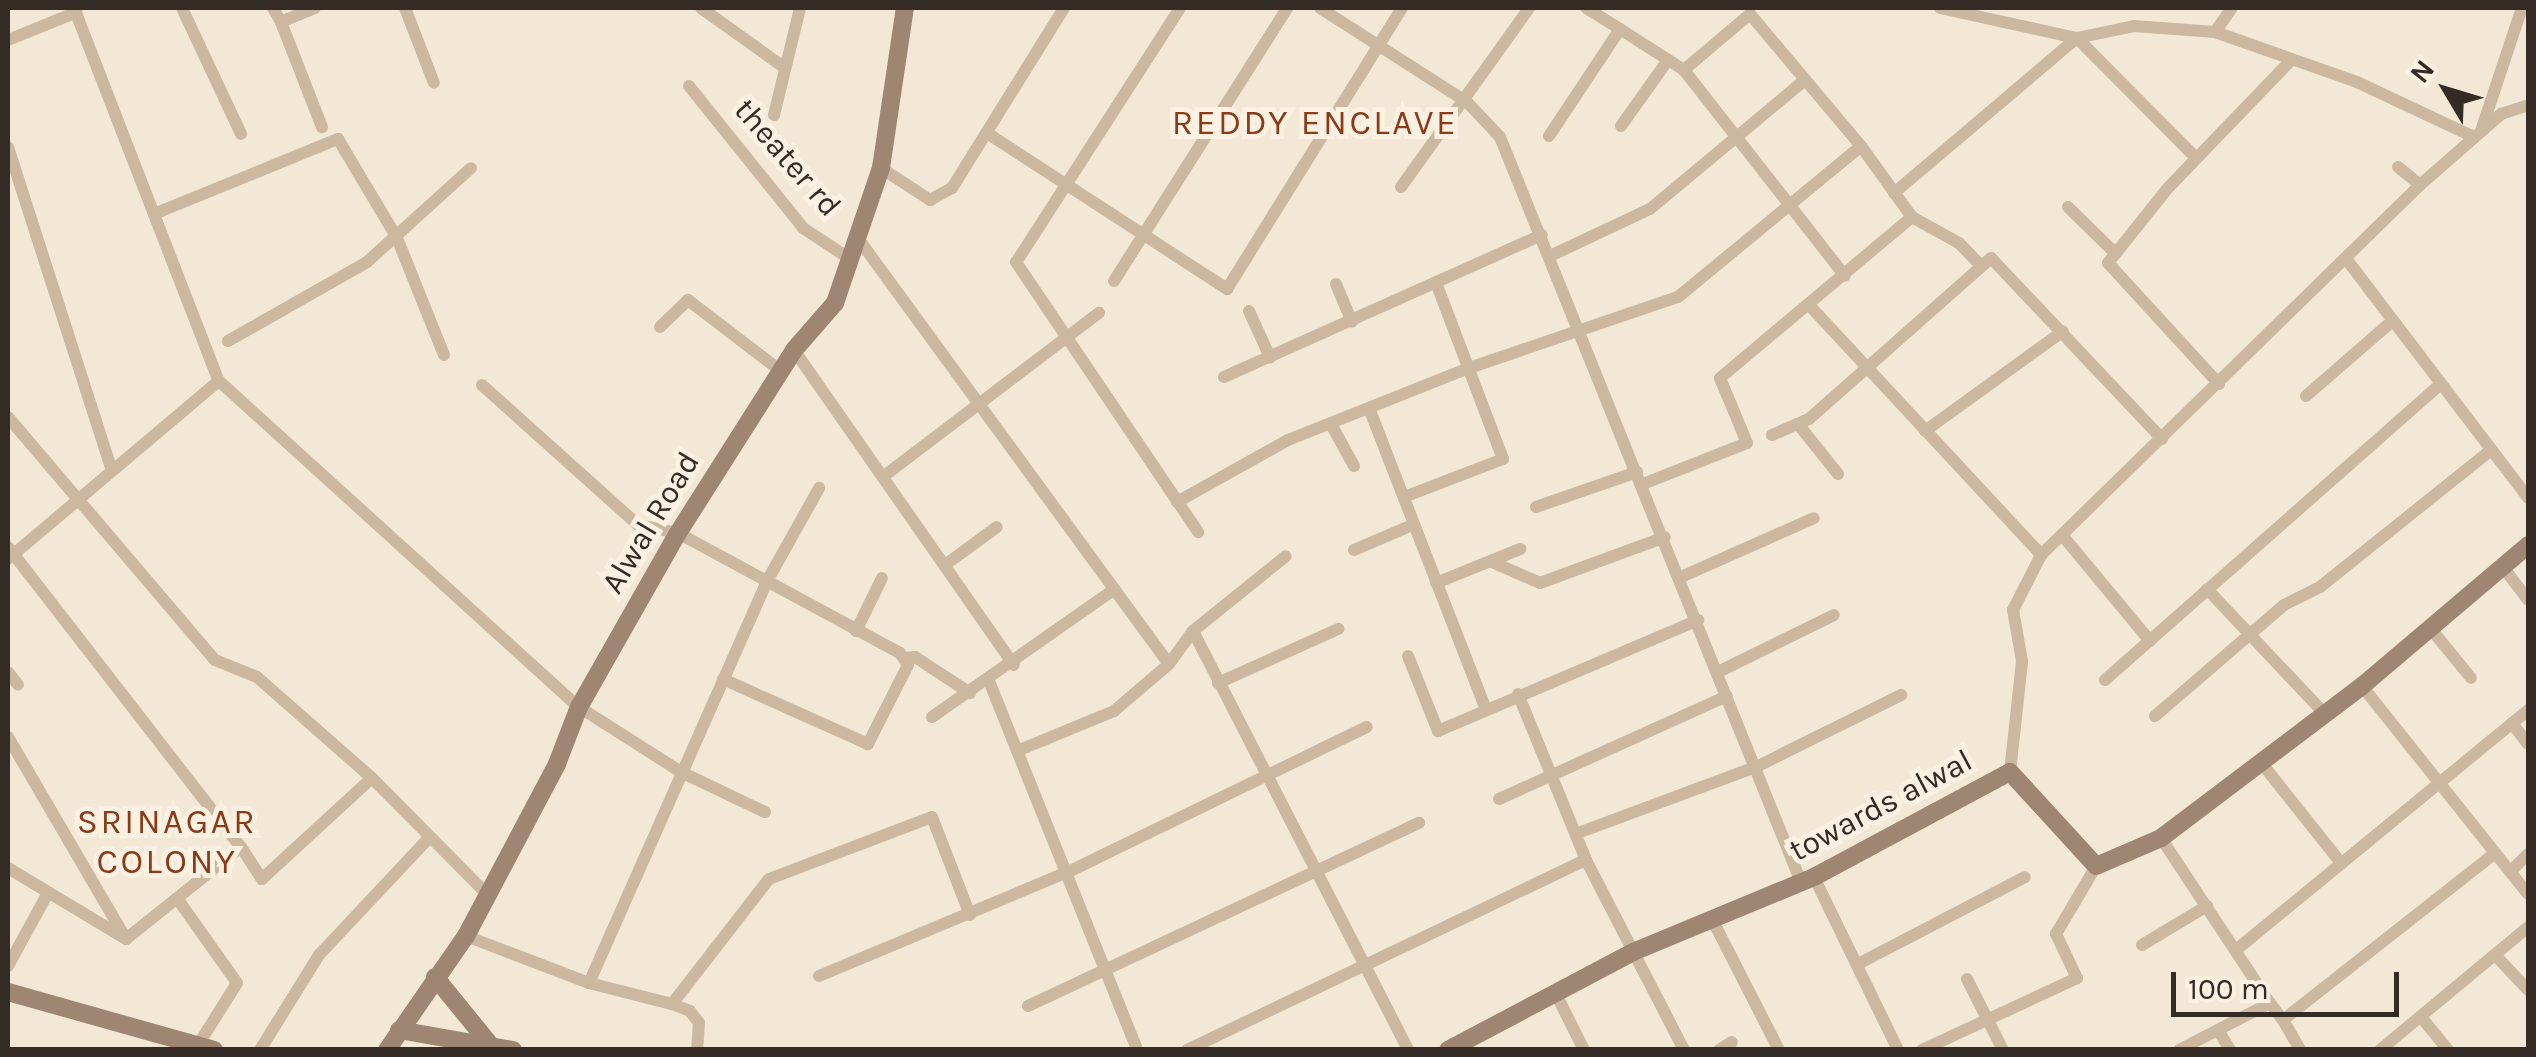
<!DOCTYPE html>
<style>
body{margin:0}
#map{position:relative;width:2536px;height:1057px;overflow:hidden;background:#f3e7d6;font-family:Karla,sans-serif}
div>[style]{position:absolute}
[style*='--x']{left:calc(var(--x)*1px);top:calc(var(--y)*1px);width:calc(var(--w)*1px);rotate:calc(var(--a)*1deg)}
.street>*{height:12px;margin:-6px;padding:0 6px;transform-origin:6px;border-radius:6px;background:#ccb8a1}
.secondary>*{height:18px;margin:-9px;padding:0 9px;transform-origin:9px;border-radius:9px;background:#9f8672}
span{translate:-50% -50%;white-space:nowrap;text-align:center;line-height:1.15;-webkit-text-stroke:10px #fbf1e2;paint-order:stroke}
.street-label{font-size:32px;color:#352b25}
.neighbourhood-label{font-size:35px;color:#8b3b17;letter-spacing:2.5px}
.frame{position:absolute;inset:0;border:10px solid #352b25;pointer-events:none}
.north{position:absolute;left:2396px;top:40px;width:100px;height:100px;-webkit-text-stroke:8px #fbf1e2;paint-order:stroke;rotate:308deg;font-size:28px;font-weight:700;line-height:40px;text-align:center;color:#352b25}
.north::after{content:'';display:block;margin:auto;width:35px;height:45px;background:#352b25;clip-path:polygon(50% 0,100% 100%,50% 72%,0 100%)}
.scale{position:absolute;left:2171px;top:972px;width:228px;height:45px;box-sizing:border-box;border:5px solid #352b25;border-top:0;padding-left:12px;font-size:30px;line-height:35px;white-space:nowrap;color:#352b25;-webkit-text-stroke:8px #fbf1e2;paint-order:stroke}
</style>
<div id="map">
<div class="street">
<i style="--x:74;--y:8;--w:400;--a:68.8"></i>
<i style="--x:219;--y:381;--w:486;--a:42.2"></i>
<i style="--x:579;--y:707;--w:121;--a:32.5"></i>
<i style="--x:681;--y:772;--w:93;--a:25.5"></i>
<i style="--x:182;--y:8;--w:139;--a:64.9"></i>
<i style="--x:273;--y:8;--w:16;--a:60"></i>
<i style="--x:315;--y:8;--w:37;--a:158"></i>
<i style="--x:281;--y:22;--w:113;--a:68.7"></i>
<i style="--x:405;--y:8;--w:80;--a:68.9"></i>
<i style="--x:701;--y:8;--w:103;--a:35.5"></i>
<i style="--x:1180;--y:8;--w:302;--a:122.8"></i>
<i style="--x:1016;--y:262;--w:326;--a:56"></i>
<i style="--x:1320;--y:8;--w:174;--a:32.6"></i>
<i style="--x:1467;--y:102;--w:48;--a:46.7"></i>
<i style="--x:1500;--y:137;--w:804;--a:68"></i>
<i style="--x:1940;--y:8;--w:140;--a:12.4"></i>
<i style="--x:2077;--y:38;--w:58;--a:-11.9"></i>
<i style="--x:2134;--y:26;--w:81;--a:4.2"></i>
<i style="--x:2215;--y:32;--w:151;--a:19.4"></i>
<i style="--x:2357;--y:82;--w:129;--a:25.2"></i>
<i style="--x:2215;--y:32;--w:29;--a:-55"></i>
<i style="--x:2077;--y:38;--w:168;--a:45.2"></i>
<i style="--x:8;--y:40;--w:74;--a:-22.1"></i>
<i style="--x:1684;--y:70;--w:261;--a:52"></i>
<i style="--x:689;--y:86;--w:182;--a:51.2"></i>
<i style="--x:803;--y:228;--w:56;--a:33.4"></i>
<i style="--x:774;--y:115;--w:110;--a:-76.3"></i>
<i style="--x:1621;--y:126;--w:81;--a:-54.5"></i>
<i style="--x:2482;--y:128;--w:126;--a:-71.6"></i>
<i style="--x:990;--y:135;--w:283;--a:33"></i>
<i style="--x:1227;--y:289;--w:331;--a:-58.1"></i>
<i style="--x:1549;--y:136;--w:128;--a:-56.4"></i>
<i style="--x:1620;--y:29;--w:40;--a:-148"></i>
<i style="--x:1861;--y:146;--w:87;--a:54.3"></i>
<i style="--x:1912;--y:217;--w:54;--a:29"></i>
<i style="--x:1959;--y:243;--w:32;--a:46"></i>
<i style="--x:8;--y:147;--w:339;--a:72.2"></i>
<i style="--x:2398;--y:167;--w:28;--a:39"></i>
<i style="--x:881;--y:168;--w:59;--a:33.1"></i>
<i style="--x:930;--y:200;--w:25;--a:-29"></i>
<i style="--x:952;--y:188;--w:212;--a:-58.1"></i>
<i style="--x:1401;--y:187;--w:220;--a:-54.4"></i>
<i style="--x:1894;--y:193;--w:240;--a:-40.3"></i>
<i style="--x:2068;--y:207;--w:64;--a:44.4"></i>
<i style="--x:154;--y:214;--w:199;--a:-22.2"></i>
<i style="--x:338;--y:139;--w:115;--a:59.2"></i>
<i style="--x:397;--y:238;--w:126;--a:68.1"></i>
<i style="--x:857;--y:237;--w:529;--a:53.85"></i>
<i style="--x:1550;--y:256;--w:110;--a:-25.2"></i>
<i style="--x:1650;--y:209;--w:202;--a:-39.8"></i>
<i style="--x:2347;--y:260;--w:299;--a:52.7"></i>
<i style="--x:1114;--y:281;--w:323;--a:-57.6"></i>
<i style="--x:1336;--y:284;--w:41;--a:67.2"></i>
<i style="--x:1810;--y:306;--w:340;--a:47.1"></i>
<i style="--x:1249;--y:311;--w:51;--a:65.5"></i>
<i style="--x:660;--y:327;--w:39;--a:-44"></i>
<i style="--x:688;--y:300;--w:117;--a:37.4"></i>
<i style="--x:228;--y:341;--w:160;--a:-29.6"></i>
<i style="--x:367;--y:262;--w:140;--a:-42.1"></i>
<i style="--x:794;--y:350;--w:384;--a:55.1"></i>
<i style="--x:1224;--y:377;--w:348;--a:-24.1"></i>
<i style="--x:2219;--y:384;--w:164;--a:-132.5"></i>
<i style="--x:2108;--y:263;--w:95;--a:-51.4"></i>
<i style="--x:2167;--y:189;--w:180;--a:-46.1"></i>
<i style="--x:482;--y:385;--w:210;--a:41.9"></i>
<i style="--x:638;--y:525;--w:41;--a:11.3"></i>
<i style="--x:678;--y:533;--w:252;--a:28.4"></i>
<i style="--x:900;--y:653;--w:14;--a:56"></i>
<i style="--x:908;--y:665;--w:89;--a:116.9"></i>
<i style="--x:868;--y:744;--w:159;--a:-155.9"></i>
<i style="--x:2306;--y:396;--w:113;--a:-41"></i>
<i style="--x:1369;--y:408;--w:321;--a:68.8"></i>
<i style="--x:8;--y:417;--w:319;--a:49.6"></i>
<i style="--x:215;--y:660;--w:45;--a:22"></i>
<i style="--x:257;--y:677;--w:153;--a:41.3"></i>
<i style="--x:372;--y:778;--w:162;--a:45.3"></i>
<i style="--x:1331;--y:424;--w:48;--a:61.3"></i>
<i style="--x:1798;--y:424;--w:64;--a:51.3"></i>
<i style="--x:1925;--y:431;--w:170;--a:-35.9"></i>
<i style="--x:1772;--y:435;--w:40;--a:-23.4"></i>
<i style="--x:1809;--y:419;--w:243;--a:-41.5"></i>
<i style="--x:1991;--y:258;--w:249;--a:46.6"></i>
<i style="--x:884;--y:476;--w:270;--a:-37.2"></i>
<i style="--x:1643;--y:484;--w:112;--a:-21.5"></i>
<i style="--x:1747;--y:443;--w:70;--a:-112.6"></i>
<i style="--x:1720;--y:378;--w:251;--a:-40"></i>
<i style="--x:1404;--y:497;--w:106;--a:-21"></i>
<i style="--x:1503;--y:459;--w:186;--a:-110.8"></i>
<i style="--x:1177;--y:502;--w:127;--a:-29.2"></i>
<i style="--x:1288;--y:440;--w:192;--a:-21.7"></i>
<i style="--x:1466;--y:369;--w:224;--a:-18.8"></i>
<i style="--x:1678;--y:297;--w:237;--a:-39.5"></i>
<i style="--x:1861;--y:146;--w:172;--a:-130.1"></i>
<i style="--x:1750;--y:14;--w:87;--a:139.7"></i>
<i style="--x:1684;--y:70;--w:76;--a:-147.4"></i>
<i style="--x:1536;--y:507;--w:107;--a:-19.1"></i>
<i style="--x:2062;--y:535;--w:138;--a:50.3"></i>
<i style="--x:8;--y:547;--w:380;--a:52.2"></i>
<i style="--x:1354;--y:550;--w:61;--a:-23.2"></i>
<i style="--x:8;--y:559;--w:276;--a:-40.2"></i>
<i style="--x:1492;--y:562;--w:52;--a:23.6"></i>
<i style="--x:1540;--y:583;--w:133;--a:-20.2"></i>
<i style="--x:945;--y:565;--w:64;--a:-36.2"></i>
<i style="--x:2503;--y:567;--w:41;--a:52.9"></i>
<i style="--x:1681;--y:577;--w:145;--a:-23.9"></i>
<i style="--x:1436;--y:583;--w:91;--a:-22"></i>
<i style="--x:2207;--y:589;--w:170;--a:46.7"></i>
<i style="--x:2431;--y:629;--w:63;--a:50.8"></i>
<i style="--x:856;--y:631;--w:59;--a:-63.9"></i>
<i style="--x:1193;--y:631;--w:471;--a:62.8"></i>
<i style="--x:1408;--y:656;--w:81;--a:68.2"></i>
<i style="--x:1438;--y:731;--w:283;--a:-23.1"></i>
<i style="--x:906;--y:658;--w:9;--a:-6"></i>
<i style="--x:915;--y:657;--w:66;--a:33.2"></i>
<i style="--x:8;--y:672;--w:16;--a:52"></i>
<i style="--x:1718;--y:672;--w:129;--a:-26.2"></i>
<i style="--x:2105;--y:680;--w:446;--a:-41.4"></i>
<i style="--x:989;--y:681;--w:398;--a:68.1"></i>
<i style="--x:1218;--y:683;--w:132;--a:-24.2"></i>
<i style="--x:2362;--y:686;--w:266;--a:51.4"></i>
<i style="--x:1518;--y:694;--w:179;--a:67.7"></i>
<i style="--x:1586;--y:860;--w:214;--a:62.7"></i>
<i style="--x:2155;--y:716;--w:170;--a:-40.7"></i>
<i style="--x:2284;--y:605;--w:40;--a:-26.6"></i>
<i style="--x:2320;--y:587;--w:218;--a:-38.7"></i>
<i style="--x:932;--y:717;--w:223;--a:-35"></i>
<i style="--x:2512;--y:723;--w:26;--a:53"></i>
<i style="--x:8;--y:737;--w:232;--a:59.7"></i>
<i style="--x:1017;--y:751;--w:105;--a:-22.4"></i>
<i style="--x:1114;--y:711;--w:72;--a:-40.5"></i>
<i style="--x:1169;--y:664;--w:41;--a:-54"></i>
<i style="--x:1193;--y:631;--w:119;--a:-38.9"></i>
<i style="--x:2263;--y:765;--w:125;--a:51.5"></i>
<i style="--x:2010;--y:772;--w:112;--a:-83.8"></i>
<i style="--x:2022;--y:661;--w:52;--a:-100"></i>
<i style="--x:2013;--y:610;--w:62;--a:-63"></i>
<i style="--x:2041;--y:555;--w:530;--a:-44.31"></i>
<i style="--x:2420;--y:185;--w:108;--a:-41.2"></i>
<i style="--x:2501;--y:114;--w:28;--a:-18"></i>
<i style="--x:1499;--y:799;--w:250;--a:-24.3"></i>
<i style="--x:1578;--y:833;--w:192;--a:-20.4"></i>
<i style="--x:1758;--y:766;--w:160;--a:-26.4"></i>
<i style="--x:2161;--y:838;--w:198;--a:56.6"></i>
<i style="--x:8;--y:868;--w:138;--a:31"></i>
<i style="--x:126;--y:939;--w:147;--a:-38.7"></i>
<i style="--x:241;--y:847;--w:38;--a:57"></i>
<i style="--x:262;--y:879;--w:149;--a:-42.6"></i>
<i style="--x:2511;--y:871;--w:24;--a:-45"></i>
<i style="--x:1814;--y:877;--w:192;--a:64.1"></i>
<i style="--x:179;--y:901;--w:100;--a:54.7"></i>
<i style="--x:237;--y:983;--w:79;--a:122.1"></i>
<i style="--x:1714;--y:923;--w:143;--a:62.9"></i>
<i style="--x:466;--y:936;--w:132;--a:20.9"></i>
<i style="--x:589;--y:983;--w:86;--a:14.2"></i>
<i style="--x:672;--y:1004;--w:158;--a:-52.2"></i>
<i style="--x:769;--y:879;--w:174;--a:-20.8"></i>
<i style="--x:932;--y:817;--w:105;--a:68.8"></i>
<i style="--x:2142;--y:945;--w:76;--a:-31"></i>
<i style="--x:2236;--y:950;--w:378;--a:-39.4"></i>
<i style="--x:2495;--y:955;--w:48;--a:46.7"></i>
<i style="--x:1858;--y:964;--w:188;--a:-27.5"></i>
<i style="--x:8;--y:966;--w:83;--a:-61.3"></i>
<i style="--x:819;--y:976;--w:270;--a:-22.7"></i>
<i style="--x:1068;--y:872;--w:332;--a:-25.9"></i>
<i style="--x:1967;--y:979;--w:80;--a:63.1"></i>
<i style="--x:589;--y:983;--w:437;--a:-66.1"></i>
<i style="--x:766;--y:583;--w:109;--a:-60.8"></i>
<i style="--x:1555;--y:992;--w:65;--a:63.4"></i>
<i style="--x:672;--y:1004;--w:19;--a:21"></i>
<i style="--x:690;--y:1011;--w:15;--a:53"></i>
<i style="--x:699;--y:1023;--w:27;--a:94"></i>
<i style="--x:1028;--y:1006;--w:432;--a:-25.1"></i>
<i style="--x:2421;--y:1017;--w:43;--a:50.7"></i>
<i style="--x:2283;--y:1020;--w:34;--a:60"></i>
<i style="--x:2218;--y:1030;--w:23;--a:59"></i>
<i style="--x:260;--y:1050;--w:112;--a:-58.2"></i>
<i style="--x:319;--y:955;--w:161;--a:-46.8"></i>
<i style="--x:1187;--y:1050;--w:442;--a:-25.5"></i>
<i style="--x:1719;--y:1050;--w:15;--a:-32"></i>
<i style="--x:1922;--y:1050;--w:171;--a:-24.9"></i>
<i style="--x:2077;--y:978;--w:49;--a:-115.5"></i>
<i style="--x:2056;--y:934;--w:79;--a:-59.5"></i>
<i style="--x:2179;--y:1050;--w:102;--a:-27.3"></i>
<i style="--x:2270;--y:1003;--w:21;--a:53"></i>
<i style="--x:2283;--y:1020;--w:270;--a:-38.2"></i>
<i style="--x:2380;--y:1050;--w:192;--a:-39.7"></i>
</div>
<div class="secondary">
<i style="--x:435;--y:977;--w:84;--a:50.8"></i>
<i style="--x:8;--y:992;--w:214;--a:15.7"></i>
<i style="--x:399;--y:1030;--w:116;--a:10"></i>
<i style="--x:387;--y:1050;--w:139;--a:-55.3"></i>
<i style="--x:466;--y:936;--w:195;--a:-62.1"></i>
<i style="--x:557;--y:764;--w:61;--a:-68.9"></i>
<i style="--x:579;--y:707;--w:200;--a:-60.4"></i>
<i style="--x:678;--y:533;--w:217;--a:-57.6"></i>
<i style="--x:794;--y:350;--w:62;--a:-48.9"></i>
<i style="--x:835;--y:303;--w:143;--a:-71.2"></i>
<i style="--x:881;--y:168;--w:162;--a:-81.5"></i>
<i style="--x:1448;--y:1050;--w:209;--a:-27.9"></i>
<i style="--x:1633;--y:952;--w:196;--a:-22.5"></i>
<i style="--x:1814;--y:877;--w:222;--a:-28.2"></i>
<i style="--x:2010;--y:772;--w:127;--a:47.5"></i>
<i style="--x:2096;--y:866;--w:71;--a:-23.3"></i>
<i style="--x:2161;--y:838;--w:252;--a:-37.1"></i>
<i style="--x:2362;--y:686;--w:218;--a:-40.3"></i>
</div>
<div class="street-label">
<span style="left:787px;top:158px;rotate:49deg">theater rd</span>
<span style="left:651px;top:523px;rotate:-59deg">Alwal Road</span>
<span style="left:1881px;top:806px;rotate:-28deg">towards alwal</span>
</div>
<div class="neighbourhood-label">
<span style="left:1315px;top:123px">REDDY ENCLAVE</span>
<span style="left:167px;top:842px">SRINAGAR<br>COLONY</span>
</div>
<div class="frame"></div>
<div class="north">N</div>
<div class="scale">100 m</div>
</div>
